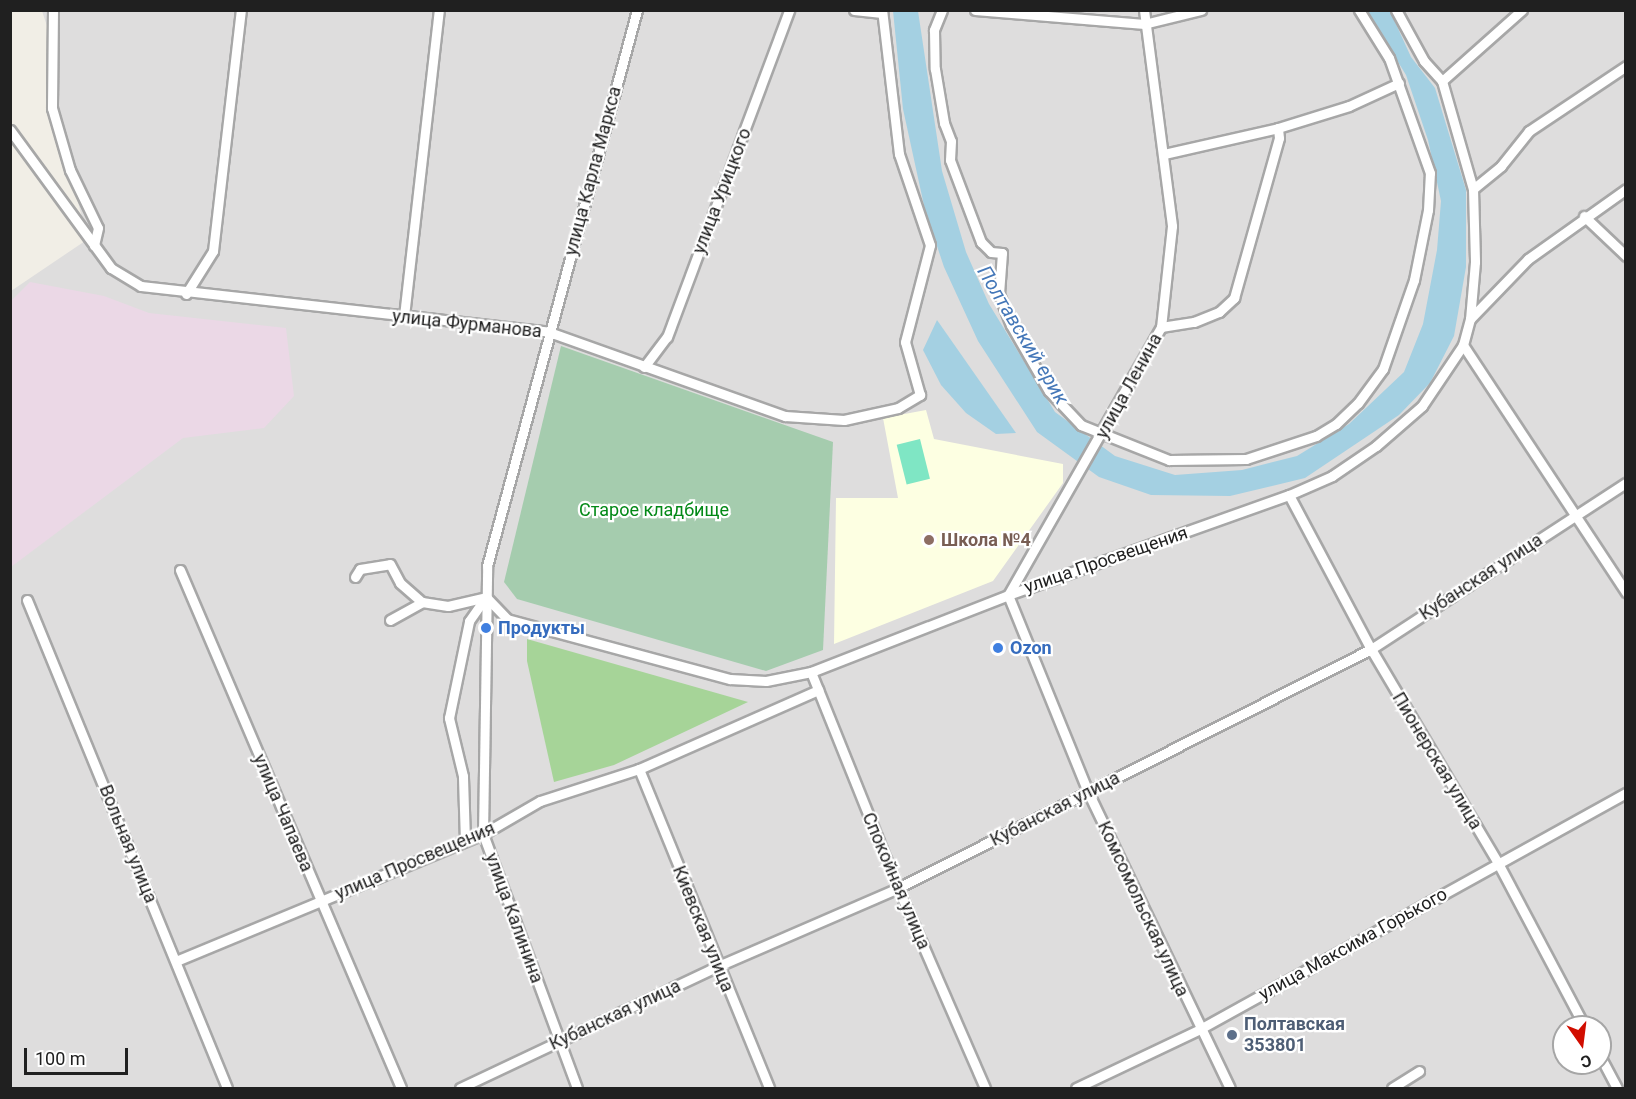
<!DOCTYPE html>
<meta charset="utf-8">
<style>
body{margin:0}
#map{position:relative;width:1636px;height:1099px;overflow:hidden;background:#f1eee6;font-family:Roboto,sans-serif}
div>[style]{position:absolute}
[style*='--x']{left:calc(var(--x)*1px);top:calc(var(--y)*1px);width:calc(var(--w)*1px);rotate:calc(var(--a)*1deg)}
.residential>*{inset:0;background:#dedddd}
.industrial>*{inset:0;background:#ebd8e6}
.education>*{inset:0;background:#fdffe2}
.forest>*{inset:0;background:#a6d498}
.cemetery>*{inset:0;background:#a5ccae}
.pitch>*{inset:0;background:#7fe6c4;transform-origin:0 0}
.water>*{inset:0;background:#a4d0e2}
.roads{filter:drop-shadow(2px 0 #a7a7a7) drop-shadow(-2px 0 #a7a7a7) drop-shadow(0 2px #a7a7a7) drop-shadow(0 -2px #a7a7a7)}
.minor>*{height:9px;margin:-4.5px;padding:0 4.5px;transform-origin:4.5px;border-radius:4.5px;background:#fff}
.dots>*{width:16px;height:16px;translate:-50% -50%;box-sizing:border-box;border:3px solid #fff;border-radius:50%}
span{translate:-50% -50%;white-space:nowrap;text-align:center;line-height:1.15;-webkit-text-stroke:4.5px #fff;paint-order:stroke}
.street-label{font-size:18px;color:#202020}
.park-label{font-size:18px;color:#038917}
.education-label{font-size:18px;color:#785e54;font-weight:700}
.left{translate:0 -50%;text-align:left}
.shop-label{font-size:18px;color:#366cbe;font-weight:700}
.service-label{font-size:18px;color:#4e5e75;font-weight:700}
.water-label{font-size:20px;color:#4477b8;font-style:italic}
.frame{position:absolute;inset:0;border:12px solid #202020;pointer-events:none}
.north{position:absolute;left:1552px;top:1015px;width:60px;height:60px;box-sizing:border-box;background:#fff;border:2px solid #a6a6a6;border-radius:50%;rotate:166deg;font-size:16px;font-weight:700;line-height:24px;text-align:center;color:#202020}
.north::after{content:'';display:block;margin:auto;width:21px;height:27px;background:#d10d00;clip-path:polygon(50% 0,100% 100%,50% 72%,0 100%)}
.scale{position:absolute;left:24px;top:1048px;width:104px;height:27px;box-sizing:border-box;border:3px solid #202020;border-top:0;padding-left:8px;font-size:18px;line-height:21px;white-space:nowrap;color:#202020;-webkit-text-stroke:4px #fff;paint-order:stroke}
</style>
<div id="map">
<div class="residential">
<i style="clip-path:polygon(evenodd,42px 11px,1625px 11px,1625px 1088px,11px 1088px,11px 291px,88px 239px,52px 108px,51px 38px,42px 11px,1564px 1027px,1600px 1027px,1600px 1063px,1564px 1063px,1564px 1027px)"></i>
</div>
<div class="industrial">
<i style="clip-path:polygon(30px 282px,104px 296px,149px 313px,286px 328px,294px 396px,264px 428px,183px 438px,11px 567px,11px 301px)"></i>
</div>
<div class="education">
<i style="clip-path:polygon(926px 410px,934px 439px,1063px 464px,1063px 483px,993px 581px,834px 644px,836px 498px,898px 498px,883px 418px)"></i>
</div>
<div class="forest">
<i style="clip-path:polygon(527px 639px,748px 702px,614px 765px,554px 782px,527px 661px)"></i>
</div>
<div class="cemetery">
<i style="clip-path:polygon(561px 346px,833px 442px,823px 650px,766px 671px,517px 599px,504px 582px)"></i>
</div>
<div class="pitch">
<i style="left:920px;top:439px;width:41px;height:24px;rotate:76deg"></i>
</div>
<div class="water">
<i style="clip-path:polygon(893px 11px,918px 11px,942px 171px,966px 252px,989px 304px,1055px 412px,1115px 456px,1175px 475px,1242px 470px,1297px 456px,1349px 424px,1404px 372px,1423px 324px,1437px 250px,1441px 201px,1428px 140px,1406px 75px,1367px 11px,1390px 11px,1411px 57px,1435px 88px,1466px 190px,1466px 267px,1454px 336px,1430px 383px,1399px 415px,1305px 478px,1230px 496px,1151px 495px,1099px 477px,1037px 432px,978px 341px,944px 267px,925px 210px,903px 109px)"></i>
<i style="clip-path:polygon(937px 320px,1016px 433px,996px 434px,966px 413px,941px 385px,923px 350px)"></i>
</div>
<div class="roads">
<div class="minor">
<i style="--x:53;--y:10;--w:98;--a:90.6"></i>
<i style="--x:52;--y:108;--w:65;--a:73.8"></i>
<i style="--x:70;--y:170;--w:64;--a:64.2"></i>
<i style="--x:98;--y:228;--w:18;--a:103"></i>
<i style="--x:854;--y:10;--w:28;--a:6"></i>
<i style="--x:942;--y:10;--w:22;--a:112"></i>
<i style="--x:934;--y:30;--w:39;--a:89"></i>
<i style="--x:935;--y:69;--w:55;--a:80.5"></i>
<i style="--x:944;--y:123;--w:19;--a:69"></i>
<i style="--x:951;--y:141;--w:19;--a:93"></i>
<i style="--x:950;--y:160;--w:88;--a:69.3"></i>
<i style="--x:981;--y:242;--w:14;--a:45"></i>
<i style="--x:991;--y:252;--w:11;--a:5"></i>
<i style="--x:1002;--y:253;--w:41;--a:94.2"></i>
<i style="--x:999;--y:294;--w:33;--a:69"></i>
<i style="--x:1011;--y:325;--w:76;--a:60.1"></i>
<i style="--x:1049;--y:391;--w:47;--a:46.7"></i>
<i style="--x:1081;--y:425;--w:95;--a:21.7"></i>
<i style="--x:1169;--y:460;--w:77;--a:-0.7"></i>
<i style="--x:1246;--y:459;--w:74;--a:-18.2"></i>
<i style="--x:1316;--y:436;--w:23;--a:-31"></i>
<i style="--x:1336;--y:424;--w:30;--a:-44"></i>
<i style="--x:1358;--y:403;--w:42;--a:-53.7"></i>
<i style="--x:1383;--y:369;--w:94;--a:-70.8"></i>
<i style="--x:1414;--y:280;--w:71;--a:-78.7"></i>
<i style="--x:1428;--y:210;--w:37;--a:-87"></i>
<i style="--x:1430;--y:173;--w:122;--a:-109.6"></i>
<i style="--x:1389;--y:58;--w:57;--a:-122"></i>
<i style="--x:975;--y:10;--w:170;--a:4.7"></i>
<i style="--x:1144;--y:24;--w:59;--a:-13.8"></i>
<i style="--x:1144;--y:10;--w:218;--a:82.6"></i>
<i style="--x:1172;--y:226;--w:102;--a:96.2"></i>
<i style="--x:1161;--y:327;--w:309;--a:119.7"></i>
<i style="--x:1008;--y:595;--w:213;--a:67.9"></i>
<i style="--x:1088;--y:792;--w:328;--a:64.4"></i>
<i style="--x:1396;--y:10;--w:58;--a:61.2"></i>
<i style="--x:1424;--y:61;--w:27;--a:48"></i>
<i style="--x:1442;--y:81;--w:112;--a:74"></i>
<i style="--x:1473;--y:189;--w:73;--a:88.4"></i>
<i style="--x:1475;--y:262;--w:57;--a:95"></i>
<i style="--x:1442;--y:81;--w:107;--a:-41.6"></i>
<i style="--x:10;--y:130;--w:171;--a:53.8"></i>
<i style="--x:111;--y:268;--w:35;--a:31"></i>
<i style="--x:141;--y:286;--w:411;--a:6.4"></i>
<i style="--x:549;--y:332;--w:251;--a:19.6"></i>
<i style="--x:785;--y:416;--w:59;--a:3.9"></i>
<i style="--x:844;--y:420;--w:55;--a:-12.5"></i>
<i style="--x:898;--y:408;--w:26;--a:-31"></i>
<i style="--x:920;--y:395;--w:55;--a:-105.8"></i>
<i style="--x:905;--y:342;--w:100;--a:-75.5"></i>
<i style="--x:930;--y:245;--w:96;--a:-108.8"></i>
<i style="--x:899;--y:154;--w:145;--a:-96.7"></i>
<i style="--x:1164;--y:154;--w:117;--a:-12.8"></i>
<i style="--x:1278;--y:128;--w:74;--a:-17.2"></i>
<i style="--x:1349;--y:106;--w:55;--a:-24.7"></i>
<i style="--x:1473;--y:189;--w:36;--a:-39"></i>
<i style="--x:1501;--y:166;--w:45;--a:-51.3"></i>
<i style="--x:1529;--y:131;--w:117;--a:-33.8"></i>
<i style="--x:1584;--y:216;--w:58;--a:43.6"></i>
<i style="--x:186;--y:294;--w:51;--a:-57.9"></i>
<i style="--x:213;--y:251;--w:243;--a:-83.4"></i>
<i style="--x:404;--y:316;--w:308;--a:-83.5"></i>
<i style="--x:1161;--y:327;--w:33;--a:-9"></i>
<i style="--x:1194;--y:322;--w:27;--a:-22"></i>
<i style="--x:1219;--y:312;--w:21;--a:-43"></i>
<i style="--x:1234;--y:298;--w:166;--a:-74.3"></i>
<i style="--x:1279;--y:138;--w:10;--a:-96"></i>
<i style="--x:1463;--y:345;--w:296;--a:56.6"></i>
<i style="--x:644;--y:367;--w:38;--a:-53"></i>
<i style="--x:667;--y:337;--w:349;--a:-69.5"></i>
<i style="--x:1289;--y:495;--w:174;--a:62"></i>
<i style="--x:1371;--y:649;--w:249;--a:59.3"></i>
<i style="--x:1498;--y:863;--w:186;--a:62.1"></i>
<i style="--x:180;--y:570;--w:563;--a:66.89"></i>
<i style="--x:355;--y:577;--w:9;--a:-58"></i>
<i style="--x:360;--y:569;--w:30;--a:-9"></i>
<i style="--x:390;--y:564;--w:21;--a:62"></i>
<i style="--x:400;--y:583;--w:29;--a:41"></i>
<i style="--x:486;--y:597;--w:30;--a:46"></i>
<i style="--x:507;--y:619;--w:231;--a:15.1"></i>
<i style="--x:730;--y:679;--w:36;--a:3"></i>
<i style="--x:766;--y:681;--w:46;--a:-11.3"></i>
<i style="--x:811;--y:672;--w:212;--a:-21.3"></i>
<i style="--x:1008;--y:595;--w:298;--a:-19.6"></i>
<i style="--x:1289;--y:495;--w:47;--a:-23.8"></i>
<i style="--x:1332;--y:476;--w:53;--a:-34.3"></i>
<i style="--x:1376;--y:446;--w:61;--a:-41"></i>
<i style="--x:1422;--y:406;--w:73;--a:-56.1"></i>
<i style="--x:1463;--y:345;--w:27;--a:-75"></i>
<i style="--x:1470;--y:319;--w:83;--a:-46"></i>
<i style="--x:1528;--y:259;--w:120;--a:-35.5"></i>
<i style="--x:27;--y:600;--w:527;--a:67.71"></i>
<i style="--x:390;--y:620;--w:37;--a:-29"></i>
<i style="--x:422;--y:602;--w:26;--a:9"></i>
<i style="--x:448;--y:606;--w:39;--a:-13"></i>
<i style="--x:811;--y:672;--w:233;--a:68.1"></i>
<i style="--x:898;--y:888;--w:218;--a:66.5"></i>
<i style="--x:639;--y:769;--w:344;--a:67.8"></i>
<i style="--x:465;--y:841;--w:65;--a:-91.8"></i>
<i style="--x:463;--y:776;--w:60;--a:-103.6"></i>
<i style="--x:449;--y:718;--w:99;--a:-78.3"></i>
<i style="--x:469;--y:621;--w:29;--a:-55"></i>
<i style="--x:176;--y:961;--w:332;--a:-22.5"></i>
<i style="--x:483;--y:834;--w:66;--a:-30.1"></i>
<i style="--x:540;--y:801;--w:104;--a:-17.9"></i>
<i style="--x:639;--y:769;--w:196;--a:-23.8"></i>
<i style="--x:1600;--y:1056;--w:36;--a:62"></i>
<i style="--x:460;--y:1088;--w:285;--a:-25.3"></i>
<i style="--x:718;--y:966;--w:196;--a:-23.4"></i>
<i style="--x:898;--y:888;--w:530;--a:-26.81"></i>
<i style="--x:1371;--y:649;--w:304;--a:-33.1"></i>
<i style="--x:577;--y:1088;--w:271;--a:-110.3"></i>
<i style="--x:483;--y:834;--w:268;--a:-89.1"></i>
<i style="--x:487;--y:566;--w:576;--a:-74.9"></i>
<i style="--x:1076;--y:1088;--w:137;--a:-25.4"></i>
<i style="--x:1200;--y:1029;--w:487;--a:-29"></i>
<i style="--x:1392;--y:1088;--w:32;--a:-32"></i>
</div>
</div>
<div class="dots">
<i style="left:929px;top:540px;background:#8d6e63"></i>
<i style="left:486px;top:628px;background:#3f7fe0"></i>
<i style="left:998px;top:648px;background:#3f7fe0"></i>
<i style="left:1232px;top:1035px;background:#5c6f8a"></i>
</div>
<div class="street-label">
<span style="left:593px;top:171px;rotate:-75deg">улица Карла Маркса</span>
<span style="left:722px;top:191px;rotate:-69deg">улица Урицкого</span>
<span style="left:467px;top:324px;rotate:6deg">улица Фурманова</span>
<span style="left:1129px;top:386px;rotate:-61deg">улица Ленина</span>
<span style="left:1106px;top:560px;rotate:-19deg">улица Просвещения</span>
<span style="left:1481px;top:577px;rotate:-33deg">Кубанская улица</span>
<span style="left:1437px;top:761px;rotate:59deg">Пионерская улица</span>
<span style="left:1055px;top:809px;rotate:-27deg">Кубанская улица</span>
<span style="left:283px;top:813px;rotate:67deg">улица Чапаева</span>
<span style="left:128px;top:844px;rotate:68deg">Вольная улица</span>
<span style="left:415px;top:861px;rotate:-23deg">улица Просвещения</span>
<span style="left:896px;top:881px;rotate:67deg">Спокойная улица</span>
<span style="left:1143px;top:909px;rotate:65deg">Комсомольская улица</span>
<span style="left:514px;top:918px;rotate:70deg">улица Калинина</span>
<span style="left:703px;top:929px;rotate:68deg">Киевская улица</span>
<span style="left:1353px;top:944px;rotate:-29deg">улица Максима Горького</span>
<span style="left:615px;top:1015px;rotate:-25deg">Кубанская улица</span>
</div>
<div class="park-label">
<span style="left:654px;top:510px">Старое кладбище</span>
</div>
<div class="education-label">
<span class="left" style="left:941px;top:540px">Школа №4</span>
</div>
<div class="shop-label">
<span class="left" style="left:498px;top:628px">Продукты</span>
<span class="left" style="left:1010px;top:648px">Ozon</span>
</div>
<div class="service-label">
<span class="left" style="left:1244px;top:1035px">Полтавская<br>353801</span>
</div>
<div class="water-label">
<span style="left:1023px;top:335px;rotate:59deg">Полтавский ерик</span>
</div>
<div class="frame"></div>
<div class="north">С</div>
<div class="scale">100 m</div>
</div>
